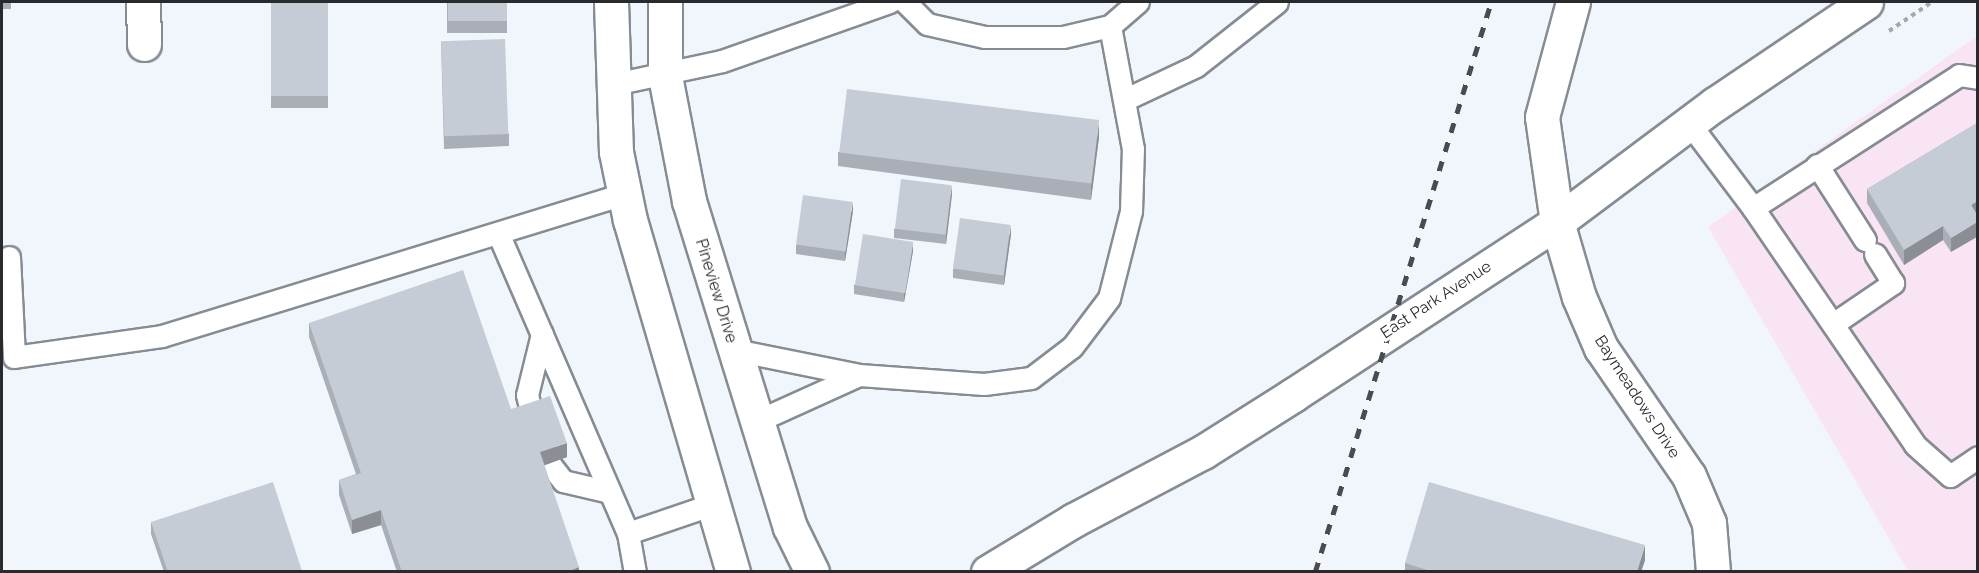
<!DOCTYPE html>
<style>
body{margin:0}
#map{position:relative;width:1979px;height:573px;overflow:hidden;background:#f1f6fd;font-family:Raleway,sans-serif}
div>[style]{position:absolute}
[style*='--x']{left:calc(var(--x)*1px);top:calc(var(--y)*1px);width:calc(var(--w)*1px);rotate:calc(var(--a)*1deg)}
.industrial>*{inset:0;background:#f9e4f4}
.path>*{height:4px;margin-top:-2px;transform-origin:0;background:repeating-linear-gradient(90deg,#a4a8ad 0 4.5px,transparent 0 9px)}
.roads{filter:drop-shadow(2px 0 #868c94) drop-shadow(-2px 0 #868c94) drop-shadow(0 2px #868c94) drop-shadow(0 -2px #868c94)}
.service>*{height:21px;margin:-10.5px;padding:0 10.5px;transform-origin:10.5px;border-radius:10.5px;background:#fff}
.minor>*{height:33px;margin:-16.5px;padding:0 16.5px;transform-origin:16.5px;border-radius:16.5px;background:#fff}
.secondary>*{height:33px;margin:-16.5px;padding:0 16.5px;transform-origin:16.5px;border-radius:16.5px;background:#fff}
.rail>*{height:4.5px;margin-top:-2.25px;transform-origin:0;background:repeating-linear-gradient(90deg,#494b4f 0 10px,transparent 0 20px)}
.wall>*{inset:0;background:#aaafb7;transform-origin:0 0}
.shaded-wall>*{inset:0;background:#8b8f95}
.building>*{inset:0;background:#c6ccd5;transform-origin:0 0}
span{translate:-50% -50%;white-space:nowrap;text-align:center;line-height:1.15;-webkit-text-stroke:6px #fff;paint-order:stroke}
.street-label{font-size:16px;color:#282a2d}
.frame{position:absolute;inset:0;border:3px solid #282a2d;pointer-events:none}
</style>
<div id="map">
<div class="industrial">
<i style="clip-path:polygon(1977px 36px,1977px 571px,1908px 571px,1708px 227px)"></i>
</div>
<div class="path">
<i style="--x:1889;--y:31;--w:52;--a:-34"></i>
</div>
<div class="roads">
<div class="service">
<i style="--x:905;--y:2;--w:31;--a:45"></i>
<i style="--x:927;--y:24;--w:58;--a:12.8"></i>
<i style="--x:984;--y:37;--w:79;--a:0"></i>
<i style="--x:1063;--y:37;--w:48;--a:-13.2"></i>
<i style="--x:1110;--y:26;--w:37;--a:-41"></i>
<i style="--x:614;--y:84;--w:110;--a:-12"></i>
<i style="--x:722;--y:61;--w:178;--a:-19.4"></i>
<i style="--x:1126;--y:99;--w:77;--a:-25.2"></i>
<i style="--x:1196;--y:66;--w:103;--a:-38.3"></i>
<i style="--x:1689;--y:123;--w:106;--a:53"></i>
<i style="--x:1753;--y:208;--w:245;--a:-32.8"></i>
<i style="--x:1959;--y:75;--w:19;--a:9"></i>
<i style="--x:1817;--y:165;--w:89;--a:57.4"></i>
<i style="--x:1753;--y:208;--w:287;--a:55.6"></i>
<i style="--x:1915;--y:445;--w:47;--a:41.5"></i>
<i style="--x:1950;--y:476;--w:34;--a:-34"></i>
<i style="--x:498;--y:233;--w:327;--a:66.6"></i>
<i style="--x:628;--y:533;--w:90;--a:-18.8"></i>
<i style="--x:9;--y:257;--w:100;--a:87.1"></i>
<i style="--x:14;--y:357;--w:149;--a:-8.1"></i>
<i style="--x:162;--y:336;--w:483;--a:-17.1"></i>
<i style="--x:1833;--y:324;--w:73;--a:-34.3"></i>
<i style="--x:1893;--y:283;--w:34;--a:-122"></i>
<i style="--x:735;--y:350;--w:126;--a:11.4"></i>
<i style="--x:859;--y:375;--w:112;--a:155.7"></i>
<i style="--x:859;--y:375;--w:125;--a:4.1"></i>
<i style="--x:984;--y:384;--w:47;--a:-7.3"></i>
<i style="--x:1031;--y:378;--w:51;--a:-37.1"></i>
<i style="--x:1072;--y:347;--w:61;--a:-52.9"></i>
<i style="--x:1109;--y:298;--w:90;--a:-75.8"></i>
<i style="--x:1131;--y:211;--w:62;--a:-88.2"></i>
<i style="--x:1133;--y:149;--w:125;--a:-100.6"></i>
<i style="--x:532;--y:416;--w:22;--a:-103"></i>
<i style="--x:527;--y:395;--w:63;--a:-76.2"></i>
<i style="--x:549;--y:463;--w:23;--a:52"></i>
<i style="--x:563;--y:481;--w:48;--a:13.2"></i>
<i style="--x:628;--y:533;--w:40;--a:80"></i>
</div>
<div class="minor">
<i style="--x:143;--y:2;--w:42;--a:88.6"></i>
<i style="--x:611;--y:2;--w:150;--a:88.1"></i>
<i style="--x:616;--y:152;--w:69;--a:78.4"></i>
<i style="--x:630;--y:220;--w:367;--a:73.7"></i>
<i style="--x:665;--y:2;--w:74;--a:90"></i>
<i style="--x:665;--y:76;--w:127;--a:79.1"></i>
<i style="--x:689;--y:201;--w:341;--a:72.8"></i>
<i style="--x:790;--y:527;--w:50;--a:63.9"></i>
<i style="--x:1573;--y:2;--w:119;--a:105.1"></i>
<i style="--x:1542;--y:117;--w:106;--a:81.9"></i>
<i style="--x:1557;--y:222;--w:78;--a:73.7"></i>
<i style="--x:1579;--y:297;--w:56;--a:66.7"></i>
<i style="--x:1601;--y:348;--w:155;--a:55.5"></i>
<i style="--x:1689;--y:476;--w:51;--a:66.9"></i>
<i style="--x:1709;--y:523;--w:49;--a:85.3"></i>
</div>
<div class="secondary">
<i style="--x:988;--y:572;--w:100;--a:-31.2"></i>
<i style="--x:1074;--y:520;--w:146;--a:-27.8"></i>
<i style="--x:1203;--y:452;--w:107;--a:-32.3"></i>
<i style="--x:1293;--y:395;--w:316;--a:-33.2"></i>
<i style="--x:1557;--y:222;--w:197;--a:-36.8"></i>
<i style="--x:1715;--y:104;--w:182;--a:-34"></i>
</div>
</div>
<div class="rail">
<i style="--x:1315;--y:572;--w:597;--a:-72.84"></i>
</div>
<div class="wall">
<i style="left:2px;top:2px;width:9px;height:7px"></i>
<i style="left:271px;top:2px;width:57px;height:106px"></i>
<i style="left:447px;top:2px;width:60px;height:31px"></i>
<i style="clip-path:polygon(441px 41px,509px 134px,509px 146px,444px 149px)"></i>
<i style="clip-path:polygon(1977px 123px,1951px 252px,1943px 240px,1904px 265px,1867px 203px,1867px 189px)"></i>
<i style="clip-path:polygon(1099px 137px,1091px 200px,838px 166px,838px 152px)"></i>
<i style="clip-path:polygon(952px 194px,946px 244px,894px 238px,894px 229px)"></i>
<i style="clip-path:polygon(853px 211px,845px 261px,796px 254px,796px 245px)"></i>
<i style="clip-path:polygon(1011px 234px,1004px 285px,953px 278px,953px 269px)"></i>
<i style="clip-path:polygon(913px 251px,904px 302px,854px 294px,854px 285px)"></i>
<i style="clip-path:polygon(309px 323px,511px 409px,567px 457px,544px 465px,579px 572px,397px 572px,381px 525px,352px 534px,339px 495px,339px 480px,356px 474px,309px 337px)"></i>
<i style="clip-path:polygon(151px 522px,302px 572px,164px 572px,151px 534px)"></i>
<i style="clip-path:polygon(1645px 560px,1641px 572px,1405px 572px,1405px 563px)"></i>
</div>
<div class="shaded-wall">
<i style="clip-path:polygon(1099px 122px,1099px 137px,1091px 200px,1091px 186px)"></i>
<i style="clip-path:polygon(952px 185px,952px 194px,946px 244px,946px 235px)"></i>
<i style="clip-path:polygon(1977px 201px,1977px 215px,1971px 205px)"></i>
<i style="clip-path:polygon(853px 202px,853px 211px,845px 261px,845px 252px)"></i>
<i style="clip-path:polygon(1977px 222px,1977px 237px,1951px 252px,1951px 238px)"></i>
<i style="clip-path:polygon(1011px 225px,1011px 234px,1004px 285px,1004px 276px)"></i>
<i style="clip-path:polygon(1943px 226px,1943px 240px,1904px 265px,1904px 250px)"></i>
<i style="clip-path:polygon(913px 242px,913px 251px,904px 302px,904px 293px)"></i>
<i style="clip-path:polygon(567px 443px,567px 457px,540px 467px,540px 452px)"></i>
<i style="clip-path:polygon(381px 510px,381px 525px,352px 534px,352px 520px)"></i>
<i style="clip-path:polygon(1645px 545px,1645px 560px,1641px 572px,1637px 572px)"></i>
<i style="clip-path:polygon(579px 567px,579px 572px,567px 572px)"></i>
</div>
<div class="building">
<i style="left:271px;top:2px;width:57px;height:94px"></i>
<i style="left:448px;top:2px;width:59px;height:19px"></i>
<i style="left:505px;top:39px;width:95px;height:64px;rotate:88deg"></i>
<i style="left:847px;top:89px;width:254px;height:64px;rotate:7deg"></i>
<i style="clip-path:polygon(1977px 123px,1977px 201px,1971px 205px,1977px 215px,1977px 222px,1951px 238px,1943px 226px,1904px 250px,1867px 189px)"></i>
<i style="left:901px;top:179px;width:51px;height:50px;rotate:7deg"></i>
<i style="left:803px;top:195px;width:50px;height:50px;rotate:8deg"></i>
<i style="left:960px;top:218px;width:51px;height:51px;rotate:8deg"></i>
<i style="left:863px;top:234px;width:51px;height:52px;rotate:9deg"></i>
<i style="clip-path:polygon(463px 270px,511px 409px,550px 396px,567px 443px,540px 452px,579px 567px,567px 572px,402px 572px,381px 510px,352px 520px,339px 480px,361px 473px,309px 323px)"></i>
<i style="clip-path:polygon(273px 482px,302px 571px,168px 572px,151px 522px)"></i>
<i style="clip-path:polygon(1429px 482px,1645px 545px,1637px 572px,1434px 572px,1405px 563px)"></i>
</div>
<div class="street-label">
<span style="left:716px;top:291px;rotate:73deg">Pineview Drive</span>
<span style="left:1436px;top:300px;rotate:-33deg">East Park Avenue</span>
<span style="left:1637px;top:397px;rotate:57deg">Baymeadows Drive</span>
</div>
<div class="frame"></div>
</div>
